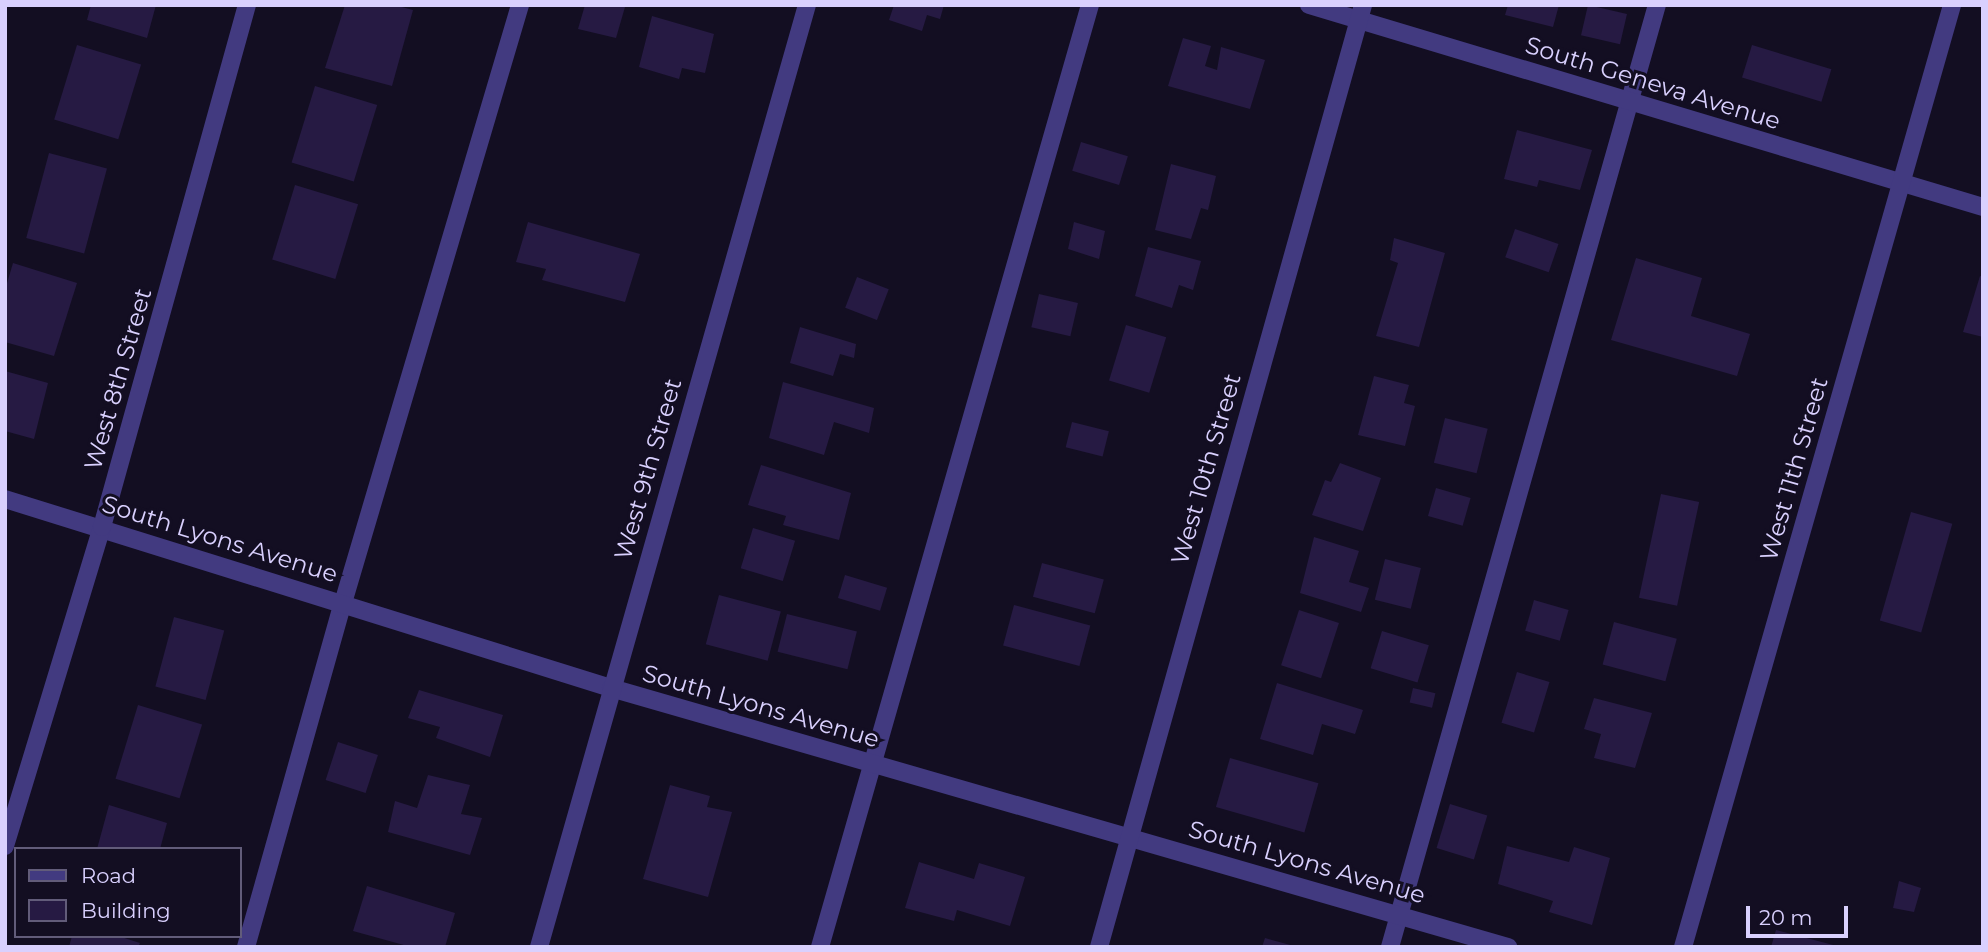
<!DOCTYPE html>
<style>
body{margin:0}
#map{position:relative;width:1988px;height:952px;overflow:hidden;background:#130e22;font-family:Montserrat,sans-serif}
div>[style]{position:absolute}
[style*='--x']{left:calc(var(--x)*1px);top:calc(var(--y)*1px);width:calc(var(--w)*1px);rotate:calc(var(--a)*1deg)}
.building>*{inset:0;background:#261a43;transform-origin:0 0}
.service>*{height:18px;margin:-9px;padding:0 9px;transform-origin:9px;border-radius:9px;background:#423a80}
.minor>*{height:18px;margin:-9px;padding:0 9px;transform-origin:9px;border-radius:9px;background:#423a80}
span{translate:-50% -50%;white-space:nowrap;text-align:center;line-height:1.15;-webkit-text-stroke:6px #130e22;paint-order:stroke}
.street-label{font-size:24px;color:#d9d0fe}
.frame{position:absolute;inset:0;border:7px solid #d9d0fe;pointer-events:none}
.legend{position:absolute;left:14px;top:847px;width:228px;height:91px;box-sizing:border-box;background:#130e22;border:2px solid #625c7a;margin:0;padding:9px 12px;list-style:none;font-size:21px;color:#d9d0fe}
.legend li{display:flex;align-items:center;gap:14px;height:35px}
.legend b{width:35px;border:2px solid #625c7a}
.scale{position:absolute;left:1746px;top:906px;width:102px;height:32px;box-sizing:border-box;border:4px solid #d9d0fe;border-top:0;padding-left:9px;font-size:21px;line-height:24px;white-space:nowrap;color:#d9d0fe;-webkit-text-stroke:5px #130e22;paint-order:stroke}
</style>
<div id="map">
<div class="building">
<i style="clip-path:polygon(91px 5px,156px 5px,147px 38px,87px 20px)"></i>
<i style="clip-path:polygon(345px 5px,394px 5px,413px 10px,392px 86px,325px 68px)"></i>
<i style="clip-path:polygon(585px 5px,625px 7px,616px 38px,578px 29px)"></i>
<i style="clip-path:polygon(894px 5px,944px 5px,940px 19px,927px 15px,922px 31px,889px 20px)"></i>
<i style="clip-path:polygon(1508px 5px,1559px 5px,1553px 27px,1505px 15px)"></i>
<i style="left:1588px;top:5px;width:40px;height:31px;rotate:13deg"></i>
<i style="clip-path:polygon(652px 16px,714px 34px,705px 73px,682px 68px,679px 79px,639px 67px)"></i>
<i style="clip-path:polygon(1183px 38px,1211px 46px,1205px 66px,1217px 70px,1221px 47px,1265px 60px,1250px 109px,1168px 86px)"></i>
<i style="left:77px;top:45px;width:67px;height:78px;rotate:17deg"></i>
<i style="left:1752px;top:45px;width:83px;height:34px;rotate:17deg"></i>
<i style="left:315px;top:86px;width:65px;height:80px;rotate:17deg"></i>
<i style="clip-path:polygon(1517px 130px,1592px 150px,1580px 190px,1539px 180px,1537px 187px,1504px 179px)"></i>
<i style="left:1081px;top:142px;width:49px;height:30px;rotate:17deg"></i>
<i style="left:49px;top:153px;width:60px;height:88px;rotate:15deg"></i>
<i style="clip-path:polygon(1171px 164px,1216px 176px,1208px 210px,1201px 208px,1191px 239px,1155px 230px)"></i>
<i style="left:295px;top:185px;width:66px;height:78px;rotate:17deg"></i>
<i style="clip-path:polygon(528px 222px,640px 254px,625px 302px,542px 280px,546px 269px,516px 262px)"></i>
<i style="clip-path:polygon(1074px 222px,1105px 231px,1099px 259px,1068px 249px)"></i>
<i style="left:1515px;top:229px;width:46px;height:30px;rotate:19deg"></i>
<i style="clip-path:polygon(1394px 238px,1445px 253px,1419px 347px,1376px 336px,1398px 263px,1390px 260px)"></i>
<i style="clip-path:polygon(1148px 247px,1201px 261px,1193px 290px,1179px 285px,1172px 308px,1135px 296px)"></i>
<i style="clip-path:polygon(1636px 258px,1702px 278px,1691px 316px,1750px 334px,1737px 376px,1611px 340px)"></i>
<i style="clip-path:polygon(13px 263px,77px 283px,54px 356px,5px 342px,5px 290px)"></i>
<i style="clip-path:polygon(1980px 276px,1983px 277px,1983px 337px,1963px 332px)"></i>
<i style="left:857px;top:277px;width:34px;height:33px;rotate:21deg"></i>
<i style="left:1039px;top:294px;width:40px;height:34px;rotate:13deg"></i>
<i style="left:1126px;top:325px;width:42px;height:58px;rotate:17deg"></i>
<i style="clip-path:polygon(800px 327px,856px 344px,854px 358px,840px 354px,833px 376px,790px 363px)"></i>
<i style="clip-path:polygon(5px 371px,48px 383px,34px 439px,5px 431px)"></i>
<i style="clip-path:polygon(1374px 376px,1409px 385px,1404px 403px,1415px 406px,1405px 446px,1358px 435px)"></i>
<i style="clip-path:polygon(783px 382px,874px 408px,869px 433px,834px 422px,824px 455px,769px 438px)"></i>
<i style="left:1445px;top:418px;width:44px;height:46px;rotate:14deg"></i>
<i style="left:1072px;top:422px;width:38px;height:26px;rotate:14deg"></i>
<i style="clip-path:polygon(1340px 463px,1381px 478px,1363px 531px,1312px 515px,1325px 480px,1331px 482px)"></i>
<i style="clip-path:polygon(761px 465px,851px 493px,839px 540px,783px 525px,786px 516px,748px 505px)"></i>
<i style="left:1436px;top:488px;width:36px;height:29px;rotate:16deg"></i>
<i style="left:1661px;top:494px;width:39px;height:106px;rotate:12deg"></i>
<i style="left:1911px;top:512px;width:43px;height:113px;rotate:16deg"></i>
<i style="left:753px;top:528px;width:44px;height:42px;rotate:17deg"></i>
<i style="clip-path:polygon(1314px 537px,1359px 551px,1349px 582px,1369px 588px,1361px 612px,1300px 593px)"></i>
<i style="left:1385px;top:559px;width:37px;height:42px;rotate:14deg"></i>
<i style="left:1042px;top:563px;width:64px;height:35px;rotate:15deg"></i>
<i style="left:845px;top:575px;width:44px;height:24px;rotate:17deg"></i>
<i style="left:719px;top:595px;width:64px;height:51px;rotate:15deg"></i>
<i style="left:1534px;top:600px;width:36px;height:32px;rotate:16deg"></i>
<i style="left:1014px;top:605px;width:79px;height:42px;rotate:15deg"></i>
<i style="left:1299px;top:610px;width:42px;height:58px;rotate:18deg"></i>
<i style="left:787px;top:614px;width:72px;height:39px;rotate:14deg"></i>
<i style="left:174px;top:617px;width:52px;height:72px;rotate:15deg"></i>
<i style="left:1614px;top:622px;width:65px;height:44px;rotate:15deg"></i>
<i style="left:1382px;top:631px;width:49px;height:39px;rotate:17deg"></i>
<i style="left:1517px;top:672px;width:34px;height:53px;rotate:17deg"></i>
<i style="clip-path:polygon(1277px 683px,1363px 710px,1355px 734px,1322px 724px,1313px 755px,1260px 739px)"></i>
<i style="left:1413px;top:688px;width:23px;height:15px;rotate:13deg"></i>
<i style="clip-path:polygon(419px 690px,503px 715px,490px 757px,436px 738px,440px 727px,408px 718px)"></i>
<i style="clip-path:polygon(1594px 698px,1652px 713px,1635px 768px,1594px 758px,1601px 734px,1584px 729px)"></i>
<i style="left:138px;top:705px;width:67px;height:77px;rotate:17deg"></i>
<i style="left:338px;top:742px;width:42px;height:40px;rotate:18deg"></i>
<i style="left:1230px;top:758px;width:92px;height:51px;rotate:16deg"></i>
<i style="clip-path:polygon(428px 775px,470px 785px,461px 814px,482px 818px,470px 855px,388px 832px,395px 801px,417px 808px)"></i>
<i style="clip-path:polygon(670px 785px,710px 796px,707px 807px,732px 812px,708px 897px,643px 879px)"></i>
<i style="left:1450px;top:804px;width:39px;height:46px;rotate:17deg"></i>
<i style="clip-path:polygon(109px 805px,167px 823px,160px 849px,97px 849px)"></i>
<i style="clip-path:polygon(1507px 846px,1569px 862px,1574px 847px,1610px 858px,1592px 925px,1549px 912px,1553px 901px,1498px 884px)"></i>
<i style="clip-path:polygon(919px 862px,974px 879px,979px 863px,1025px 877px,1010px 926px,957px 910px,954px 921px,905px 908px)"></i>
<i style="clip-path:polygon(1899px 881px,1921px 888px,1914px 912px,1893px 908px)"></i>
<i style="clip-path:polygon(367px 886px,455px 913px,445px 947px,411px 947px,353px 931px)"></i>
<i style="clip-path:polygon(1776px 930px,1837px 946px,1837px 947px,1771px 947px)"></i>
<i style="clip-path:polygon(72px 936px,118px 936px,140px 943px,138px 947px,69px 947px)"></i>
<i style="clip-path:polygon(1265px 938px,1294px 946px,1294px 947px,1262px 947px)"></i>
</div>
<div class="service">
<i style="--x:246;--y:947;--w:357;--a:-74.3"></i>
<i style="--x:343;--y:603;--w:624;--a:-73.51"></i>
<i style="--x:820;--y:947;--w:980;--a:-74.01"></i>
<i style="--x:1390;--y:947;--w:979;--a:-74.18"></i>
</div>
<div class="minor">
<i style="--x:1309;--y:5;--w:704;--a:16.68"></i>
<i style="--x:5;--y:499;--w:635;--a:17.32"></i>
<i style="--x:611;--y:688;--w:934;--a:16.11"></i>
<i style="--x:5;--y:846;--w:333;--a:-73.1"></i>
<i style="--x:102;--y:527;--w:542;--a:-74.48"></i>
<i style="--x:539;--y:947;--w:979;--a:-74.12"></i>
<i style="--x:1099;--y:947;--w:978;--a:-74.34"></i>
<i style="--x:1683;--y:947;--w:980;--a:-74.06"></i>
</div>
<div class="street-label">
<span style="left:1653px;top:83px;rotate:17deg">South Geneva Avenue</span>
<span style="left:118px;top:379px;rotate:-74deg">West 8th Street</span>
<span style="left:648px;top:469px;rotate:-74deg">West 9th Street</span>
<span style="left:1206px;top:469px;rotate:-74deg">West 10th Street</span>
<span style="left:1794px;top:469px;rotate:-74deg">West 11th Street</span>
<span style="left:220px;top:539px;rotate:17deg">South Lyons Avenue</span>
<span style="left:761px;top:706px;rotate:16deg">South Lyons Avenue</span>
<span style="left:1307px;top:862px;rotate:16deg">South Lyons Avenue</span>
</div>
<div class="frame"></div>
<ul class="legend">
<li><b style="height:9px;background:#423a80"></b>Road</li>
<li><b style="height:19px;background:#261a43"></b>Building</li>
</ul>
<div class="scale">20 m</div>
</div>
